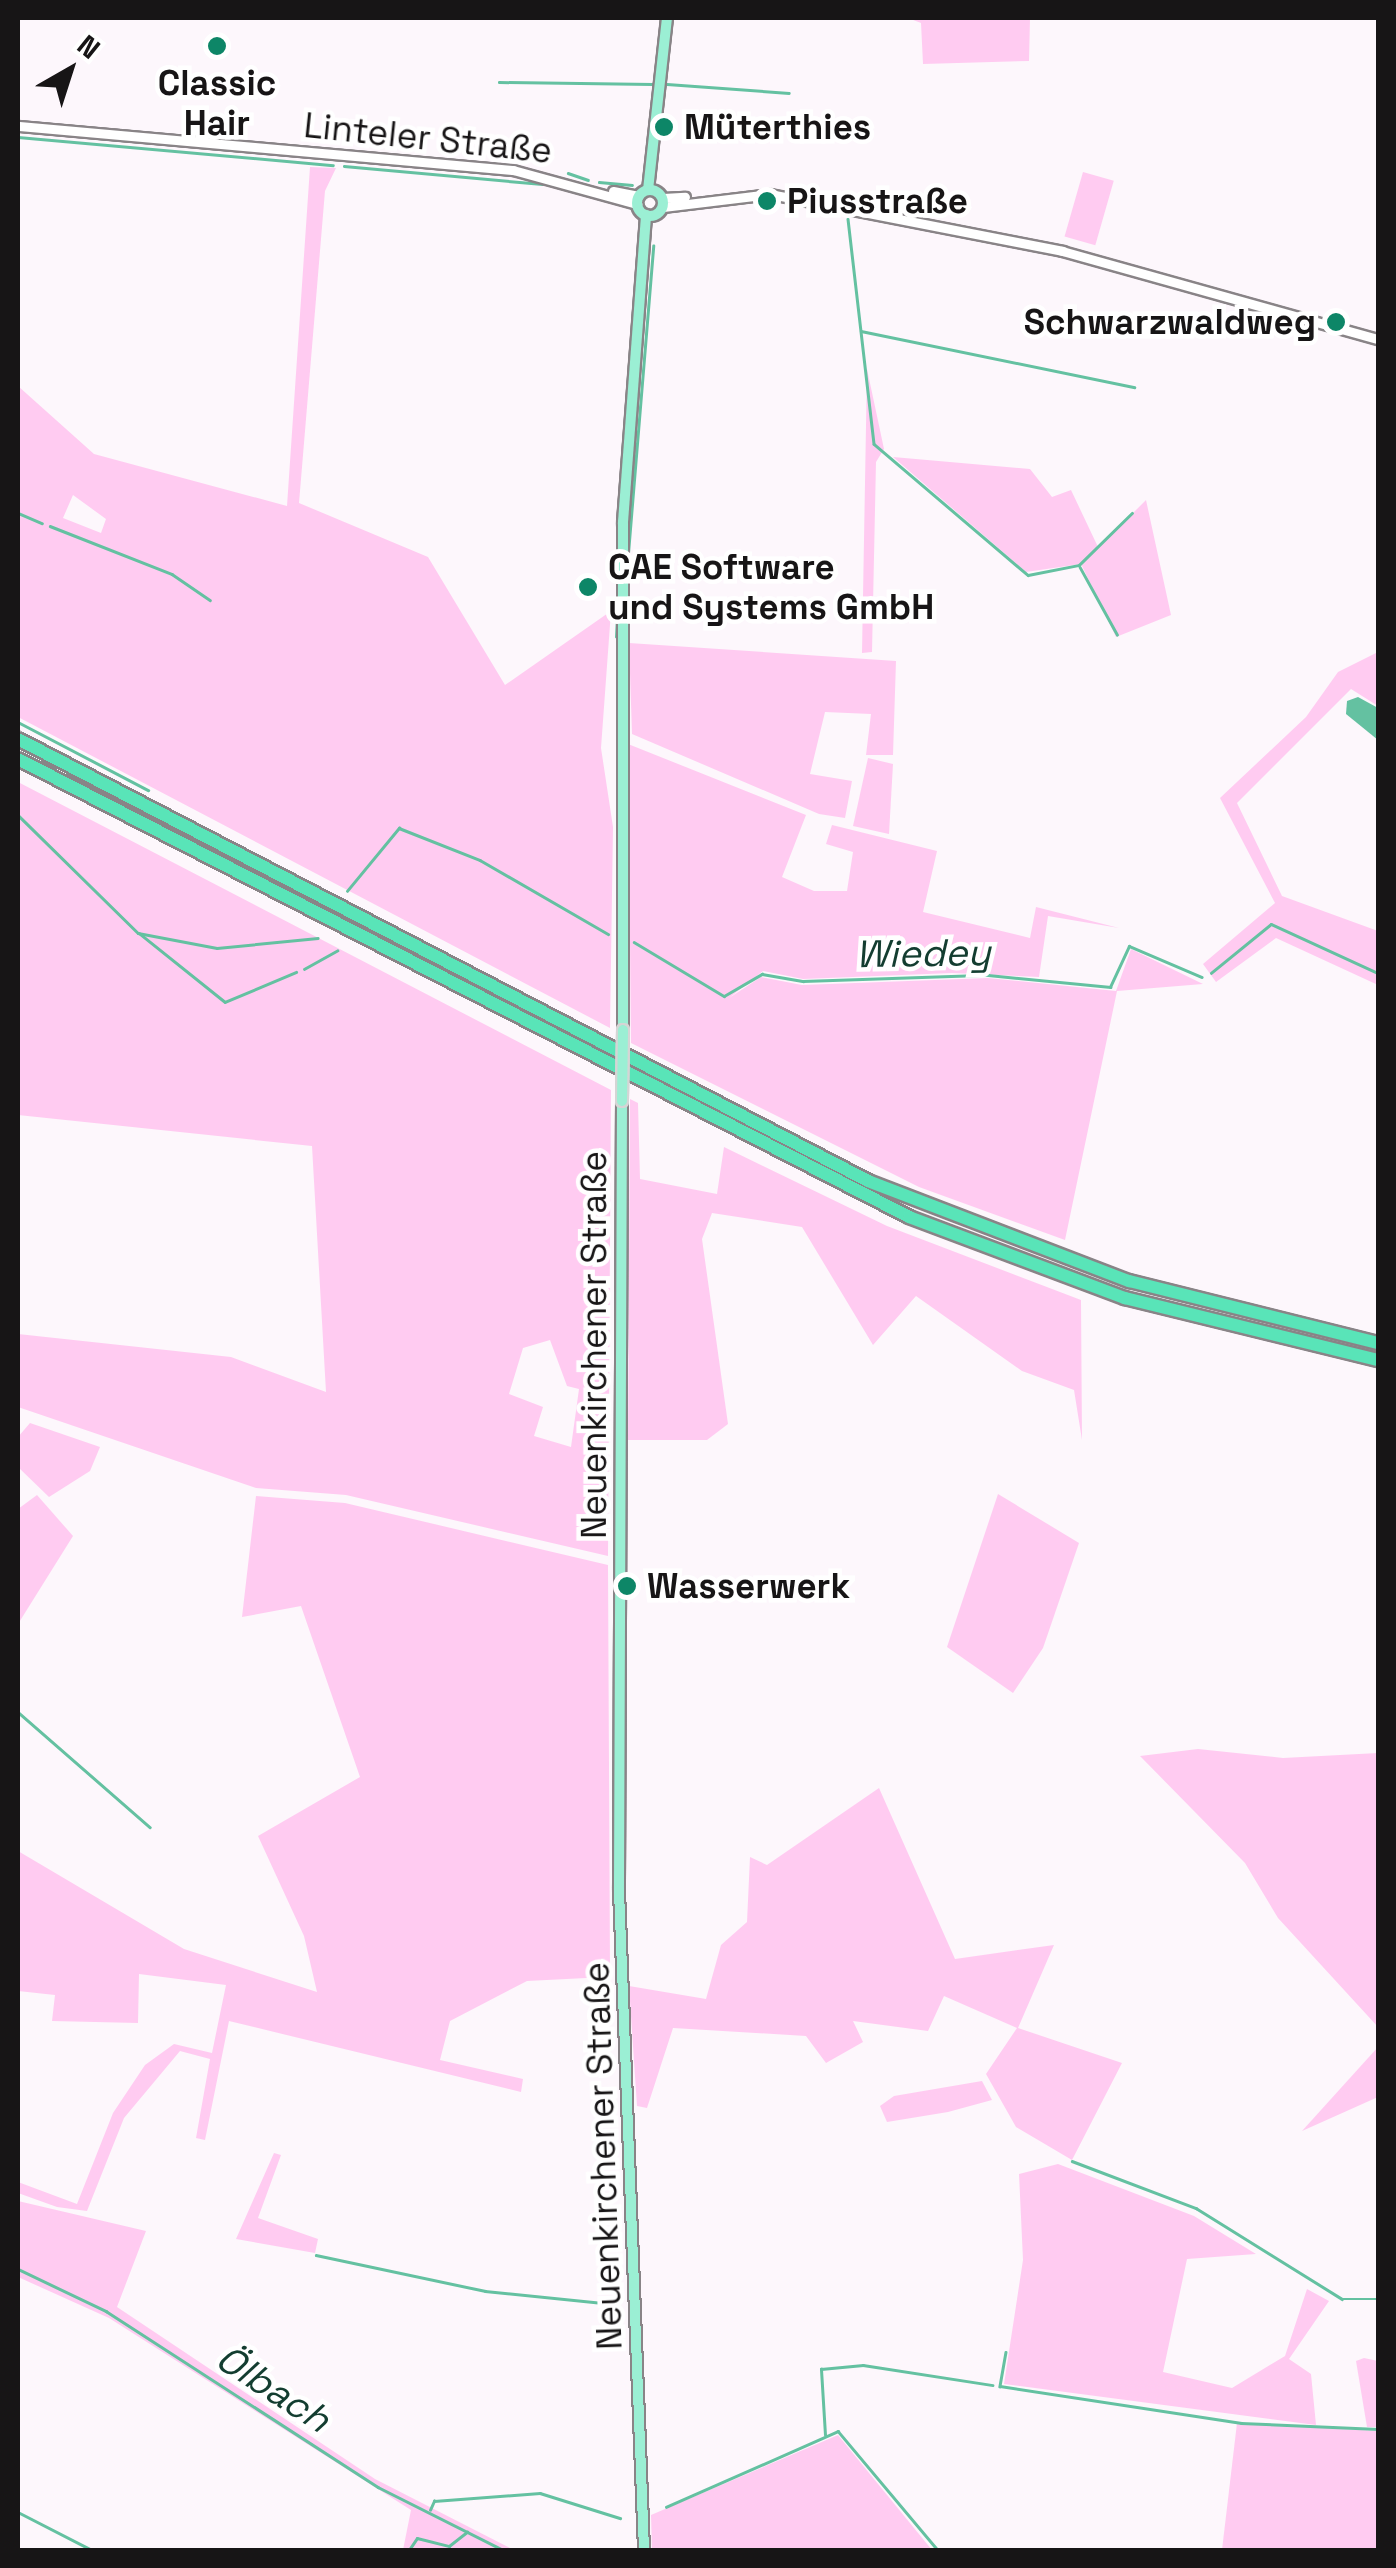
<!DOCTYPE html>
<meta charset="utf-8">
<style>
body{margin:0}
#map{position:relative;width:1396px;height:2568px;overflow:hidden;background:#fdf7fc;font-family:"Space Grotesk",sans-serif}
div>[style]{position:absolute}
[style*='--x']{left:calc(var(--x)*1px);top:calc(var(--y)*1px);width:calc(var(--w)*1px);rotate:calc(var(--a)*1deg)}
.green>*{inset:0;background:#ffcbf1;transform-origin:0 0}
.water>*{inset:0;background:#64c1a1}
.stream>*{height:2.5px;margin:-1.25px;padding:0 1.25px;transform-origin:1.25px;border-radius:1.25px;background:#64c1a1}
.roads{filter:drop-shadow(2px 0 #898487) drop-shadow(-2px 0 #898487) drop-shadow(0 2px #898487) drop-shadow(0 -2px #898487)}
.minor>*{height:9px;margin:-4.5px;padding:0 4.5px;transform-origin:4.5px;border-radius:4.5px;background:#fff}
.major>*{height:10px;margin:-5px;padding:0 5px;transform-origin:5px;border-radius:5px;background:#9befd4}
.major>.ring{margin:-5px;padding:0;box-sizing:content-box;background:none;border:10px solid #9befd4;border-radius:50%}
.highway>*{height:12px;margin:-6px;padding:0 6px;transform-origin:6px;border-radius:6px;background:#59e4b8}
.bridges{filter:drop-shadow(2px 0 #d5d5d5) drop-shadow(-2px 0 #d5d5d5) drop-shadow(0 2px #d5d5d5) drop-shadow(0 -2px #d5d5d5)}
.major-bridge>*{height:10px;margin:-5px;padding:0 5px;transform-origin:5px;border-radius:5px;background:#9befd4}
.dots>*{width:28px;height:28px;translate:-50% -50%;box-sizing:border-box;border:5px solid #fff;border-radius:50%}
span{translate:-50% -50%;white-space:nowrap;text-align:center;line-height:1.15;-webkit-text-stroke:9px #fff;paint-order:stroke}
.poi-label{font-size:35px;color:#171516;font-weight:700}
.left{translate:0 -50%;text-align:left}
.right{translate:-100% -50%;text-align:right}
.street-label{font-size:35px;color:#171516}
.water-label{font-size:38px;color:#133d30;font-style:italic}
.frame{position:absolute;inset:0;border:20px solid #171516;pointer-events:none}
.north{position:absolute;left:20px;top:20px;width:100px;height:100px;-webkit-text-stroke:8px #fff;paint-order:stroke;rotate:39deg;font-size:28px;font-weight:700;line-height:40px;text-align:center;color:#171516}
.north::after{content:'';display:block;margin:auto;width:35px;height:45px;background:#171516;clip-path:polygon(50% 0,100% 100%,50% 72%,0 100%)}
</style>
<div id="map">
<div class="green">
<i style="clip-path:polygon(908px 18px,1064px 18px,1030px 19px,1029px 61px,923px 64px,921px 23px)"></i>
<i style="clip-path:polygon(evenodd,310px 167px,336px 168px,325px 191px,299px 503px,428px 557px,505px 685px,611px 611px,601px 748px,613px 827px,610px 1028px,18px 717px,18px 386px,94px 454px,287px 506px,310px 167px,73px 495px,106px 519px,101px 533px,63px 518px,73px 495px)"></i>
<i style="left:1083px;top:172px;width:32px;height:67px;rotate:16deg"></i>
<i style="clip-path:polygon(867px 369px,884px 449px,876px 462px,872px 652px,862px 653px)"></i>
<i style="clip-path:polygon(893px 457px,1030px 469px,1052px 497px,1071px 490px,1098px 547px,1091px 555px,1146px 500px,1171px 615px,1116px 637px,1081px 564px,1026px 572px)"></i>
<i style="clip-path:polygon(629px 643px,896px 661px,893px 755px,866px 755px,871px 714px,825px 712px,810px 774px,852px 781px,845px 818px,819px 814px,632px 734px)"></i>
<i style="clip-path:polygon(1378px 652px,1378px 706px,1351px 689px,1237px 803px,1282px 896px,1378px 931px,1378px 985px,1276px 938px,1216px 982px,1203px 964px,1275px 903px,1220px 798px,1306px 717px,1338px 672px)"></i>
<i style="clip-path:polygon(628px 744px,806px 815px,782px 877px,814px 891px,847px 891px,853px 852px,826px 844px,832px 825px,937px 851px,923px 912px,1030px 938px,1036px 907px,1119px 928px,1048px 916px,1039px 977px,952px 973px,803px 979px,763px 971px,729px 998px,761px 977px,802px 985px,988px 978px,1116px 991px,1131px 949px,1203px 984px,1117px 991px,1065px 1240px,919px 1187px,631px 1043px)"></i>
<i style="clip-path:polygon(868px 758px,893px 764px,889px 834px,853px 826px)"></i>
<i style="clip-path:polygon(evenodd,18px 782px,611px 1090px,608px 1556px,346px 1495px,256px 1488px,18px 1407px,18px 1334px,231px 1357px,326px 1392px,312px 1146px,18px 1115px,18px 782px,550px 1340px,567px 1386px,579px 1389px,571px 1447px,534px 1436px,543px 1407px,509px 1394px,523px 1348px,550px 1340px)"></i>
<i style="clip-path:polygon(630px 1099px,638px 1103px,640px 1179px,717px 1194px,724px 1147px,887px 1226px,1081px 1300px,1082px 1440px,1074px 1390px,1022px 1371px,916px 1296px,873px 1345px,802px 1227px,712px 1213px,702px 1239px,728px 1424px,707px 1440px,628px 1440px)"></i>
<i style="clip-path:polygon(30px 1423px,100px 1447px,90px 1471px,49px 1497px,18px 1467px,18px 1437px)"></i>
<i style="clip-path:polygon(998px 1494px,1079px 1543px,1043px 1648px,1013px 1693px,947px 1647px)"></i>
<i style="clip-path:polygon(37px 1495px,73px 1536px,18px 1624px,18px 1509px)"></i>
<i style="clip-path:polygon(256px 1496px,345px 1503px,608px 1565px,610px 1969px,606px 1977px,527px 1981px,450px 2021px,440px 2060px,523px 2079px,521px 2092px,229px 2021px,205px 2140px,196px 2138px,210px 2059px,180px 2051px,124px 2118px,87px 2211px,57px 2207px,18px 2193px,18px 2182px,77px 2204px,113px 2113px,145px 2065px,174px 2044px,212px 2053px,226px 1985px,139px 1974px,138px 2023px,52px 2021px,55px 1995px,18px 1991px,18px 1851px,184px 1949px,317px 1992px,304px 1936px,258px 1836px,360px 1777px,301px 1606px,242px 1617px)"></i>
<i style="clip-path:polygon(1198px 1749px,1283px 1758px,1378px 1753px,1378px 2027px,1278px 1918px,1245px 1863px,1140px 1756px)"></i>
<i style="clip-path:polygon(879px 1788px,955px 1959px,1054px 1945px,1018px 2028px,1122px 2063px,1072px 2160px,1016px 2127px,986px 2074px,1017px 2028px,944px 1996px,928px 2031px,853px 2021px,863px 2042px,826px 2063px,806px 2036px,673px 2028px,647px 2108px,637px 2106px,629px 1986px,706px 1999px,721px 1945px,747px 1922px,750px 1857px,767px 1865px)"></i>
<i style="clip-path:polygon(1378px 2047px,1378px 2097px,1302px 2131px)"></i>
<i style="clip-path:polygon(982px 2081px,992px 2100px,948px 2112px,887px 2122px,880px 2106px,894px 2096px)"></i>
<i style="clip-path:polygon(274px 2153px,281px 2155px,258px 2218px,318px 2239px,315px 2253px,236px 2239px)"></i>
<i style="clip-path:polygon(1058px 2164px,1194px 2216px,1256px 2254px,1187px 2259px,1163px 2372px,1232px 2388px,1285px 2356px,1307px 2289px,1329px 2301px,1289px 2359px,1311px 2374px,1316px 2425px,1004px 2384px,1023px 2260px,1019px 2174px)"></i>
<i style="clip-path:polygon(18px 2201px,146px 2231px,117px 2307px,375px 2479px,514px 2550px,403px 2550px,411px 2510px,109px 2318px,18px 2277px)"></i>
<i style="clip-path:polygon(1364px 2358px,1378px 2361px,1378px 2427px,1367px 2427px,1356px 2361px)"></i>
<i style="clip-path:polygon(1237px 2423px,1378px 2431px,1378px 2550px,1222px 2550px)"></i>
<i style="clip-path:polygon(838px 2435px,932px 2550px,652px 2550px,651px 2515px)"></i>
</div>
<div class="water">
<i style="clip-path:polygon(1358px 697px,1378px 708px,1378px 740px,1346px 714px,1347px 701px)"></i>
</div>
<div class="stream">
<i style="--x:499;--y:82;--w:153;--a:0.7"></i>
<i style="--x:667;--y:84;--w:122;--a:4.2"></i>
<i style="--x:18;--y:137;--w:316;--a:5.1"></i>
<i style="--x:344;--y:166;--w:199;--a:5.2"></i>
<i style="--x:568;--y:173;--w:21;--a:19"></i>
<i style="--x:599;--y:182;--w:33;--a:5"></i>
<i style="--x:848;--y:219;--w:226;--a:83.4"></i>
<i style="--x:874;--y:444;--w:202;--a:40.4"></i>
<i style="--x:1028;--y:575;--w:52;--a:-11.1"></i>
<i style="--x:1079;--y:565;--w:74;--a:-44.5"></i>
<i style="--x:861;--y:331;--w:279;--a:11.6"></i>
<i style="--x:18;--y:513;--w:26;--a:23"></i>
<i style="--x:50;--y:526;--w:131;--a:21.5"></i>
<i style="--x:172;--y:574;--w:46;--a:34.4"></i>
<i style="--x:628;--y:553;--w:308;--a:-85.3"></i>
<i style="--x:1080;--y:567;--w:77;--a:61.1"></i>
<i style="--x:616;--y:637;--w:268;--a:-87.2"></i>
<i style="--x:18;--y:722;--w:147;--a:27.6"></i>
<i style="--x:18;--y:815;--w:168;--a:44.5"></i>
<i style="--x:138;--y:933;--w:80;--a:10.8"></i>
<i style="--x:217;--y:948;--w:101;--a:-5.7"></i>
<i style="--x:347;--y:891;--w:82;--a:-50.5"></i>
<i style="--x:399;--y:828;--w:87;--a:21.6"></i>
<i style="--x:480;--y:860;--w:148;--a:30"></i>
<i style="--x:139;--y:933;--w:110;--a:38.7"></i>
<i style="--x:225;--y:1002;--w:77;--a:-22.9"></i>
<i style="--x:634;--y:942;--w:105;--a:31"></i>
<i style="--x:724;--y:996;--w:44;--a:-30.1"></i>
<i style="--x:762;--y:974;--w:42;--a:9.7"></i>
<i style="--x:803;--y:981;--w:185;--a:-1.9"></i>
<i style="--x:988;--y:975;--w:123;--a:5.6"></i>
<i style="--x:1110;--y:987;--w:45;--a:-65.1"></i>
<i style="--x:1129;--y:946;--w:79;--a:23"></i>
<i style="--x:304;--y:969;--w:38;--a:-29"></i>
<i style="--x:1211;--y:973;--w:77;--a:-39.2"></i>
<i style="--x:1271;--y:924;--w:118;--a:24.6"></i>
<i style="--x:18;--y:1712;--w:175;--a:41.1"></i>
<i style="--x:1072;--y:2161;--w:133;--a:20.8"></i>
<i style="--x:1196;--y:2208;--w:172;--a:31.9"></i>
<i style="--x:1342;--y:2299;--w:36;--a:0"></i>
<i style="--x:316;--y:2255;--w:173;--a:12"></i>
<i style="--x:485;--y:2291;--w:128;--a:5.8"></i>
<i style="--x:18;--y:2269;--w:98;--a:25.5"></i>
<i style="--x:106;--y:2311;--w:324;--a:32.9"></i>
<i style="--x:378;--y:2487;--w:140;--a:26.7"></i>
<i style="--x:1006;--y:2352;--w:35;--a:100"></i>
<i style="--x:1000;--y:2386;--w:244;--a:8.7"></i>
<i style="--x:1241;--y:2423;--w:137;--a:2.5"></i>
<i style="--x:825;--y:2435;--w:66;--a:-93.5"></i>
<i style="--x:821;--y:2369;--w:42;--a:-5.4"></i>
<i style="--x:863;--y:2365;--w:131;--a:8.8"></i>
<i style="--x:666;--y:2507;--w:188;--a:-23.8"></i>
<i style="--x:838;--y:2431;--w:155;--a:50"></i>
<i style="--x:430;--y:2510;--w:10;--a:-66"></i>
<i style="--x:434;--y:2501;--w:106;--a:-4.3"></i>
<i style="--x:540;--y:2493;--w:84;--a:17.4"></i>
<i style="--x:18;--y:2512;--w:83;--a:27.2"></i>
<i style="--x:409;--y:2550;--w:14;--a:-56"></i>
<i style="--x:417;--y:2538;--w:33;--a:14"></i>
<i style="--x:449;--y:2546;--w:23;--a:-38"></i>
</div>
<div class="roads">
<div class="minor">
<i style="--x:18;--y:126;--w:497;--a:5.1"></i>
<i style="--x:513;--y:170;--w:129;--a:15.3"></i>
<i style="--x:613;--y:191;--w:26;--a:11"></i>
<i style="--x:663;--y:198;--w:22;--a:-3"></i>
<i style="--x:663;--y:207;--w:108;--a:-6.9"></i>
<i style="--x:770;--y:194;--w:298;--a:11"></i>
<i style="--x:1062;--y:251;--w:328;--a:15.6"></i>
</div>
<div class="major">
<i style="--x:648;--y:190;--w:173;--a:-83.7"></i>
<i class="ring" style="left:637px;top:190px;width:16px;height:16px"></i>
<i style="--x:623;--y:1030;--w:508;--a:-90"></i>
<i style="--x:623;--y:522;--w:308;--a:-85.7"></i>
<i style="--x:622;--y:1101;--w:789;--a:90.22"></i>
<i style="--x:619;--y:1890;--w:660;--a:87.83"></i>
</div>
<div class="highway">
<i style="--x:18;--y:739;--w:958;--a:27.47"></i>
<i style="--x:868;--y:1181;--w:280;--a:21"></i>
<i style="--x:1129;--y:1281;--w:257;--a:14"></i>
<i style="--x:18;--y:759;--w:1002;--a:27.2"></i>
<i style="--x:909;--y:1217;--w:231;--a:20.6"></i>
<i style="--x:1125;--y:1298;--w:260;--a:13.8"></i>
</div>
</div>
<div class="bridges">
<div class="major-bridge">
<i style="--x:622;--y:1101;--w:71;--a:-89.2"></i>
</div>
</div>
<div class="dots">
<i style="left:217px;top:46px;background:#0d8667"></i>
<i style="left:664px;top:127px;background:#0d8667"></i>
<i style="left:767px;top:201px;background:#0d8667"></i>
<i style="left:1336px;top:322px;background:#0d8667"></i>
<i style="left:588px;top:587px;background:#0d8667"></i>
<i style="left:627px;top:1586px;background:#0d8667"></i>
</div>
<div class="poi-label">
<span style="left:217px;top:103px">Classic<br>Hair</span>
<span class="left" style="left:684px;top:127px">Müterthies</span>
<span class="left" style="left:787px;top:201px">Piusstraße</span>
<span class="right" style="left:1316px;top:322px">Schwarzwaldweg</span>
<span class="left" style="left:608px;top:587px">CAE Software<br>und Systems GmbH</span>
<span class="left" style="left:647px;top:1586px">Wasserwerk</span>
</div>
<div class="street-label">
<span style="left:428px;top:138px;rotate:6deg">Linteler Straße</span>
<span style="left:594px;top:1345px;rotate:-90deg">Neuenkirchener Straße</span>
<span style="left:603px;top:2156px;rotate:-92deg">Neuenkirchener Straße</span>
</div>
<div class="water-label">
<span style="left:923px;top:954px;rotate:-1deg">Wiedey</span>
<span style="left:273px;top:2389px;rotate:33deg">Ölbach</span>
</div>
<div class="frame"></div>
<div class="north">N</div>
</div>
